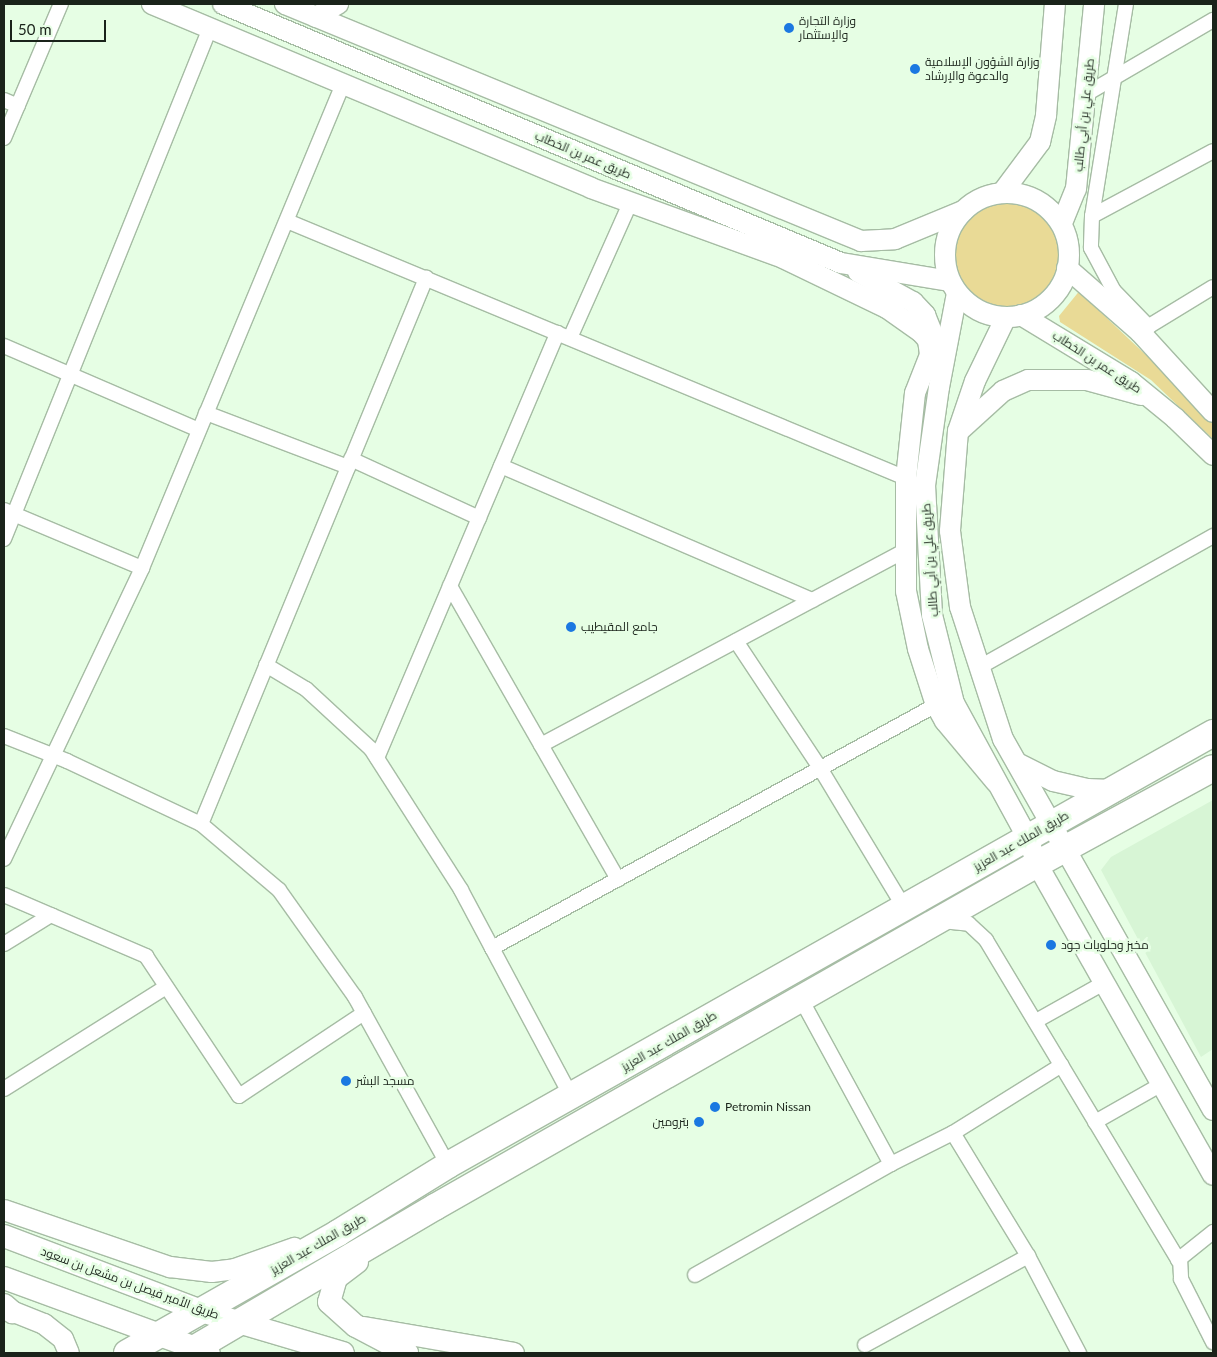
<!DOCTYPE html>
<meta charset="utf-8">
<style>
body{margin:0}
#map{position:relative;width:1217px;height:1357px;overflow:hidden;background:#e6fee4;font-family:Lato,Cairo,sans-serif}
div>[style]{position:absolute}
.built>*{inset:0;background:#d7f5d5}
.green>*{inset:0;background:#e9da96}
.round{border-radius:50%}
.roads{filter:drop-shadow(1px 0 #a6bca4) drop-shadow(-1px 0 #a6bca4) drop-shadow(0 1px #a6bca4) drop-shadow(0 -1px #a6bca4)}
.street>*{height:14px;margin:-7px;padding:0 7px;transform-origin:7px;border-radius:7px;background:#fff}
.secondary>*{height:20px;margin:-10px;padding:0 10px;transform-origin:10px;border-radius:10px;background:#fff}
.secondary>.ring{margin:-10px;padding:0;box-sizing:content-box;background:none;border:20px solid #fff;border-radius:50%}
.primary>*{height:22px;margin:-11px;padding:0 11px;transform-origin:11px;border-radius:11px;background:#fff}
.highway>*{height:26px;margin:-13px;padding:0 13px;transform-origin:13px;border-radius:13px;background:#fff}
.dots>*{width:14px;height:14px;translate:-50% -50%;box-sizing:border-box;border:2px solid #e6fee4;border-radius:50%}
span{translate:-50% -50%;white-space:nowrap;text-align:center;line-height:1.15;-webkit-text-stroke:5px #e6fee4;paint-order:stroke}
.poi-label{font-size:12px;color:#1a231a}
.left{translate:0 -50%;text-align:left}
.right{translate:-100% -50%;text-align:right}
.street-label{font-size:12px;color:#1a231a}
.frame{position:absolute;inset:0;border:5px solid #1a231a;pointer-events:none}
.scale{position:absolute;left:10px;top:20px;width:96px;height:22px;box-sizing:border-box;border:2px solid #1a231a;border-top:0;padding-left:6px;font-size:15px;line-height:18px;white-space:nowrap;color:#1a231a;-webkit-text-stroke:4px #e6fee4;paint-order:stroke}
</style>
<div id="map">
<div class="built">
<i style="clip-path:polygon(1213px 800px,1213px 1049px,1201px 1057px,1101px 870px,1111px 857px)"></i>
</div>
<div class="green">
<i class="round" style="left:954px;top:201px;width:106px;height:106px"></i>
<i style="clip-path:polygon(1081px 289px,1093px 305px,1203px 409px,1213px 425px,1213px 439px,1151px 380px,1060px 322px,1059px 316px)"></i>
</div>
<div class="roads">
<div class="street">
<i style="left:1126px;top:4px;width:215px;rotate:99.1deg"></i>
<i style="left:1092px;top:216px;width:32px;rotate:92deg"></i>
<i style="left:1091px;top:248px;width:49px;rotate:61.9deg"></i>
<i style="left:1114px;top:291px;width:50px;rotate:45.8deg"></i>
<i style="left:1088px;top:93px;width:145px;rotate:-30.3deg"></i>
<i style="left:4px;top:100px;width:15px;rotate:23deg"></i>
<i style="left:4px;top:138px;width:146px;rotate:-67deg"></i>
<i style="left:1092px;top:216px;width:137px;rotate:-28.2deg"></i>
<i style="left:287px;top:221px;width:670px;rotate:22.55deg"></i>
<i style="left:1141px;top:331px;width:84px;rotate:-31.4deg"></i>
<i style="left:570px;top:338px;width:148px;rotate:-66deg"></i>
<i style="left:4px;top:346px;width:212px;rotate:23.3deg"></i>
<i style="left:206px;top:413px;width:152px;rotate:20.8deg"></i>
<i style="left:351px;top:459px;width:141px;rotate:24.7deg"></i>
<i style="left:501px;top:466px;width:339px;rotate:23.3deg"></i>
<i style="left:4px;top:510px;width:150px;rotate:22.8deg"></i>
<i style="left:4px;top:539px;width:551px;rotate:-68.04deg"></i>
<i style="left:450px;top:586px;width:338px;rotate:60.2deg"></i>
<i style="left:736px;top:641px;width:152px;rotate:56.5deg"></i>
<i style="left:820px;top:768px;width:162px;rotate:58.9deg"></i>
<i style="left:266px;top:665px;width:47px;rotate:31deg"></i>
<i style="left:306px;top:689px;width:88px;rotate:42.7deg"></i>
<i style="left:371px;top:749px;width:167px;rotate:57.4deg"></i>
<i style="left:461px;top:890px;width:234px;rotate:61.9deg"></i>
<i style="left:978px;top:668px;width:270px;rotate:-29.3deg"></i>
<i style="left:4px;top:736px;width:68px;rotate:21.6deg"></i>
<i style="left:67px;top:761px;width:148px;rotate:25.2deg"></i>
<i style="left:201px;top:824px;width:102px;rotate:40.2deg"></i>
<i style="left:279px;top:890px;width:131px;rotate:54.6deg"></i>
<i style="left:355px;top:997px;width:192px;rotate:61deg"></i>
<i style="left:541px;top:745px;width:414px;rotate:-28.1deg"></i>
<i style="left:377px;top:758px;width:462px;rotate:-67deg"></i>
<i style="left:201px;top:824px;width:591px;rotate:-67.6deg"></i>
<i style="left:4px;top:859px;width:322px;rotate:-64.6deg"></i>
<i style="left:142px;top:568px;width:524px;rotate:-67.45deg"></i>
<i style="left:4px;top:895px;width:155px;rotate:23.2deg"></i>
<i style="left:146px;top:956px;width:168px;rotate:56.4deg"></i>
<i style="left:239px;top:1096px;width:150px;rotate:-33.6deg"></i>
<i style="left:942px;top:921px;width:27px;rotate:6deg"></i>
<i style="left:969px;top:924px;width:23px;rotate:43deg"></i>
<i style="left:986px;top:940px;width:373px;rotate:59deg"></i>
<i style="left:1178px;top:1260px;width:45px;rotate:-38.7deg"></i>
<i style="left:4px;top:944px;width:55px;rotate:-31.7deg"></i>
<i style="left:492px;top:948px;width:506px;rotate:-28.69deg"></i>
<i style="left:801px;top:999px;width:188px;rotate:61.4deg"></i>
<i style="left:891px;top:1164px;width:69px;rotate:-26.6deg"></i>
<i style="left:953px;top:1133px;width:144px;rotate:58.6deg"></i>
<i style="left:1028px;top:1256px;width:110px;rotate:62.3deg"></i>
<i style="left:1036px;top:1021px;width:78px;rotate:-29.2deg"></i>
<i style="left:4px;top:1089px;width:191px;rotate:-32.2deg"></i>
<i style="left:1095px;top:1122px;width:77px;rotate:-29.6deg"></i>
<i style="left:953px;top:1133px;width:128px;rotate:-32deg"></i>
<i style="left:1180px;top:1258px;width:21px;rotate:87deg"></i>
<i style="left:1181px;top:1279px;width:71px;rotate:63.1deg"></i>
<i style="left:695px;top:1275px;width:225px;rotate:-29.5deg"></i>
<i style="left:865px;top:1345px;width:186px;rotate:-28.6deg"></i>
</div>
<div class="secondary">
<i style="left:152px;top:4px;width:476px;rotate:22.7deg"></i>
<i style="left:591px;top:188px;width:204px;rotate:20deg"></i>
<i style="left:783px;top:258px;width:115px;rotate:25.7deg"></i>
<i style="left:887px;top:308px;width:42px;rotate:35.2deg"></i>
<i style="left:921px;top:332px;width:11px;rotate:49deg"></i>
<i style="left:928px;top:340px;width:15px;rotate:82deg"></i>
<i style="left:930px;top:355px;width:41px;rotate:111.5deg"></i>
<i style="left:915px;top:393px;width:85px;rotate:96deg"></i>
<i style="left:906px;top:478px;width:113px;rotate:90deg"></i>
<i style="left:906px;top:591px;width:59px;rotate:78.3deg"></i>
<i style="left:918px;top:649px;width:59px;rotate:72.2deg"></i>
<i style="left:936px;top:705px;width:18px;rotate:61deg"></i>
<i style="left:945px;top:721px;width:80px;rotate:50.1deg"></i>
<i style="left:223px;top:4px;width:670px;rotate:22.74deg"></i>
<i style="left:841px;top:263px;width:110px;rotate:9.4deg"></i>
<i style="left:285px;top:4px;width:623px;rotate:22.37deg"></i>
<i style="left:861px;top:241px;width:34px;rotate:-3deg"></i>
<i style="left:895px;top:239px;width:74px;rotate:-22.4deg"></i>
<i style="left:316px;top:17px;width:26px;rotate:-31deg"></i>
<i style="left:1002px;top:193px;width:64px;rotate:-53.3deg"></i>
<i style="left:1040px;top:142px;width:28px;rotate:-77deg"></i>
<i style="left:1046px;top:115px;width:111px;rotate:-85.4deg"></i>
<i class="ring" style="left:945px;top:193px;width:104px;height:104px"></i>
<i style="left:1062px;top:223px;width:37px;rotate:-68deg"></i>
<i style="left:1076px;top:189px;width:186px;rotate:-84.4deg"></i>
<i style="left:1067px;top:268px;width:97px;rotate:41.2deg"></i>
<i style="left:1140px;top:332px;width:108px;rotate:47.6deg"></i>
<i style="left:858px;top:272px;width:63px;rotate:28.6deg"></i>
<i style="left:913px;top:302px;width:18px;rotate:47deg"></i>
<i style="left:925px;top:315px;width:31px;rotate:68deg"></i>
<i style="left:957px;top:293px;width:96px;rotate:100.8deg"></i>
<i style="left:939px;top:387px;width:99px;rotate:98.1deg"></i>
<i style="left:925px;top:485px;width:130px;rotate:86.9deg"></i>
<i style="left:932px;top:615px;width:91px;rotate:76deg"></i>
<i style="left:954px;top:703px;width:155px;rotate:61.4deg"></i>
<i style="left:1028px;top:839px;width:27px;rotate:70deg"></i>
<i style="left:1037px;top:864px;width:357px;rotate:60.5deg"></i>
<i style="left:1021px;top:315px;width:129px;rotate:31.3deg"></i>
<i style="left:1131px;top:382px;width:57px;rotate:39.3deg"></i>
<i style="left:1175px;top:418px;width:53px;rotate:44.2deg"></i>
<i style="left:1006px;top:317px;width:71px;rotate:115.8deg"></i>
<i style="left:975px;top:381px;width:53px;rotate:108.8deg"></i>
<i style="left:958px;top:431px;width:100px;rotate:94.6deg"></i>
<i style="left:950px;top:531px;width:77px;rotate:82.5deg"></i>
<i style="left:960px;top:607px;width:139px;rotate:72deg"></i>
<i style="left:1003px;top:739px;width:426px;rotate:60.5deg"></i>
<i style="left:960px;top:430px;width:58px;rotate:-42.2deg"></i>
<i style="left:1003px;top:391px;width:27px;rotate:-24deg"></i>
<i style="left:1028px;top:380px;width:59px"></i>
<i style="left:1087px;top:380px;width:56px;rotate:15.5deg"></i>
<i style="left:1017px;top:763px;width:40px;rotate:26.6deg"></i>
<i style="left:1053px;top:781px;width:35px;rotate:13deg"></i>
<i style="left:1087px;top:789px;width:25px;rotate:2deg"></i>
<i style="left:4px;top:1210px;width:176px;rotate:19deg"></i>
<i style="left:170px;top:1267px;width:42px;rotate:6.8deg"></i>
<i style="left:212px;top:1272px;width:23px;rotate:-7deg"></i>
<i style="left:235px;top:1269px;width:63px;rotate:-19.6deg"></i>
<i style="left:4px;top:1308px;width:43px;rotate:21.8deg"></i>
<i style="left:44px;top:1324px;width:24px;rotate:38deg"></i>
<i style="left:63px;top:1339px;width:15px;rotate:67deg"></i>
<i style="left:364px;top:1327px;width:152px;rotate:9.8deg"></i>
</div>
<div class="primary">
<i style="left:4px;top:1236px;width:211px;rotate:20.8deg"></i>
<i style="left:201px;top:1311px;width:148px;rotate:16.5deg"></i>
<i style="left:357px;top:1262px;width:26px;rotate:143deg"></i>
<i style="left:336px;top:1278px;width:25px;rotate:106deg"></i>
<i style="left:329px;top:1302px;width:36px;rotate:42deg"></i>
<i style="left:356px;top:1326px;width:58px;rotate:27.9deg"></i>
<i style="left:4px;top:1278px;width:218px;rotate:20.1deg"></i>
<i style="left:4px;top:1305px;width:11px;rotate:41deg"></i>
</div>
<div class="highway">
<i style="left:127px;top:1353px;width:243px;rotate:-29.6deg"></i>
<i style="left:338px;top:1233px;width:129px;rotate:-31.7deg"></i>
<i style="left:448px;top:1165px;width:879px;rotate:-29.45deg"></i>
<i style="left:187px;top:1353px;width:288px;rotate:-30.5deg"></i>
<i style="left:435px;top:1207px;width:693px;rotate:-29.67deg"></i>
<i style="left:1037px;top:864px;width:200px;rotate:-28.6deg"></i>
</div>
</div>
<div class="dots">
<i style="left:789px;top:28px;background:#1b78e1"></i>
<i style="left:915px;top:69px;background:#1b78e1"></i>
<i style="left:571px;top:627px;background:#1b78e1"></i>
<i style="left:1051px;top:945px;background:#1b78e1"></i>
<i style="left:346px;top:1081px;background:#1b78e1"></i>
<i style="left:715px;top:1107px;background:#1b78e1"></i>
<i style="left:699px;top:1122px;background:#1b78e1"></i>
</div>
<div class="poi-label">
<span class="left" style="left:799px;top:28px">وزارة التجارة<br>والإستثمار</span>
<span class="left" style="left:925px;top:69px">وزارة الشؤون الإسلامية<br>والدعوة والإرشاد</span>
<span class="left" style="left:581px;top:627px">جامع المقيطيب</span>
<span class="left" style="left:1061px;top:945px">مخبز وحلويات جود</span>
<span class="left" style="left:356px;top:1081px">مسجد البشر</span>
<span class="left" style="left:725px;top:1107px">Petromin Nissan</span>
<span class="right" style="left:689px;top:1122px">بترومين</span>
</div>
<div class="street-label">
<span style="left:1084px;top:115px;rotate:-84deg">طريق علي بن أبي طالب</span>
<span style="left:583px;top:155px;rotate:23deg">طريق عمر بن الخطاب</span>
<span style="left:1097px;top:362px;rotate:33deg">طريق عمر بن الخطاب</span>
<span style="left:930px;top:560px;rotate:-94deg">طريق علي بن أبي طالب</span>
<span style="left:1021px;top:841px;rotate:-30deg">طريق الملك عبد العزيز</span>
<span style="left:669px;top:1041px;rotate:-30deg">طريق الملك عبد العزيز</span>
<span style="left:318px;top:1244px;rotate:-30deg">طريق الملك عبد العزيز</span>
<span style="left:130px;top:1283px;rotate:20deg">طريق الأمير فيصل بن مشعل بن سعود</span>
</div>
<div class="frame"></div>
<div class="scale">50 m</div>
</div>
